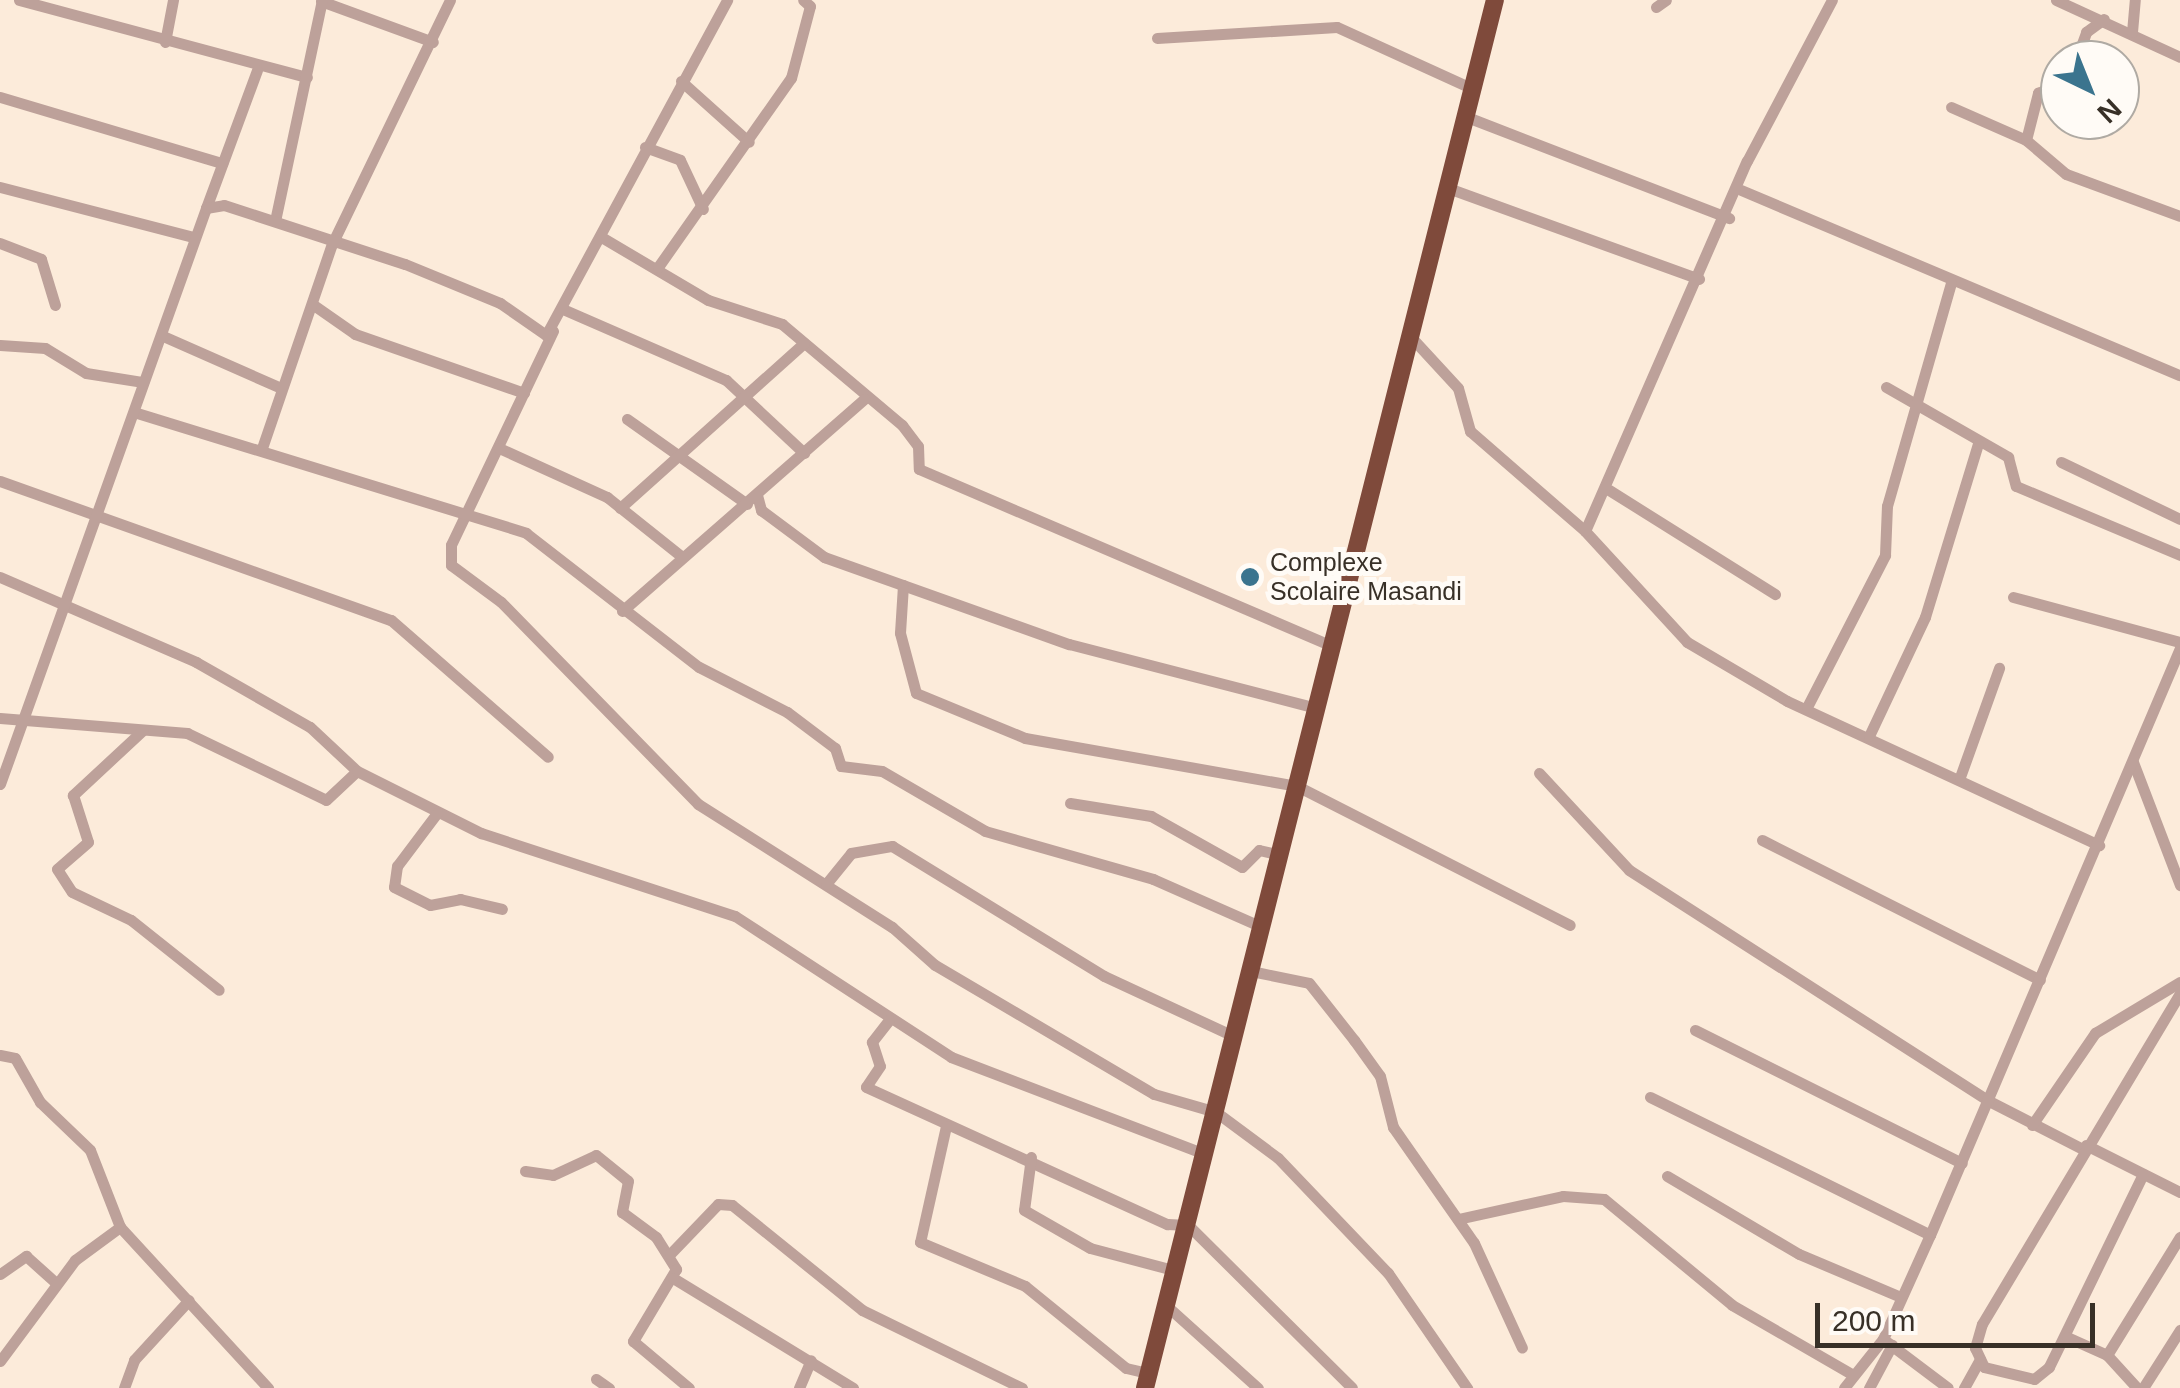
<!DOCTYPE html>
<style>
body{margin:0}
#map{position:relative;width:2180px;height:1388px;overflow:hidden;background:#fcebda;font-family:Helvetica,sans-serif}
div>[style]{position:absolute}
.minor>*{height:11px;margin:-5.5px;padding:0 5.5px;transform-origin:5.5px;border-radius:5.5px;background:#bda19a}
.highway>*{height:18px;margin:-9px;padding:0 9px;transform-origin:9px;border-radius:9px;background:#7f4a3b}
.dots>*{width:28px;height:28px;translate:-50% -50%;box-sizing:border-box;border:5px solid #fffbf6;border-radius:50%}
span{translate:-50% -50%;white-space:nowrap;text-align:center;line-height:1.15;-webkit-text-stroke:10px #fffbf6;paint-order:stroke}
.poi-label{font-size:25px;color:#383027}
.left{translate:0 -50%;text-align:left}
.north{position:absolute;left:2040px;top:40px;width:100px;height:100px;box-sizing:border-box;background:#fffbf6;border:2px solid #afaaa3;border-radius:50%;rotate:137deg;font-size:28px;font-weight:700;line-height:40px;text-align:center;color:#383027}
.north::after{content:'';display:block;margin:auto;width:35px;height:45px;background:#3b748e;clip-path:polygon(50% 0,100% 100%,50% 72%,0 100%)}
.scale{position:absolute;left:1815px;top:1303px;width:280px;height:45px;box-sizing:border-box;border:5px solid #383027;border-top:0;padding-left:12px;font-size:30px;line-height:35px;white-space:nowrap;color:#383027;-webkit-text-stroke:8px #fffbf6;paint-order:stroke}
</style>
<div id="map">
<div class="minor">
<i style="left:19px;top:0;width:298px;rotate:15deg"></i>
<i style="left:2056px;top:0;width:136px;rotate:24.7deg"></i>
<i style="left:321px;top:1px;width:119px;rotate:20.1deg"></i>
<i style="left:1656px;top:7px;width:12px;rotate:-35deg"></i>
<i style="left:2132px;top:32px;width:32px;rotate:-85deg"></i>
<i style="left:1157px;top:38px;width:180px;rotate:-3.5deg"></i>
<i style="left:1337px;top:27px;width:149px;rotate:24.5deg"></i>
<i style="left:165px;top:42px;width:43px;rotate:-79.2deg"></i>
<i style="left:2076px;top:60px;width:30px;rotate:-70deg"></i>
<i style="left:2086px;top:32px;width:22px;rotate:-36deg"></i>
<i style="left:681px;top:81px;width:91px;rotate:41.9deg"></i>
<i style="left:0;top:97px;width:232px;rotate:16.6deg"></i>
<i style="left:1951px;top:107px;width:82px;rotate:23.7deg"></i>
<i style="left:2026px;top:140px;width:52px;rotate:40.4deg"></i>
<i style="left:2066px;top:174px;width:121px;rotate:20.2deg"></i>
<i style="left:1467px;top:117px;width:281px;rotate:21.1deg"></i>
<i style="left:2026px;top:140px;width:49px;rotate:-75.7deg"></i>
<i style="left:2038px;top:93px;width:24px;rotate:-24deg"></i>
<i style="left:645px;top:147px;width:37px;rotate:20deg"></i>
<i style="left:680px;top:160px;width:54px;rotate:64.9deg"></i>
<i style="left:0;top:187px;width:200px;rotate:14.5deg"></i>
<i style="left:1448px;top:188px;width:267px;rotate:19.9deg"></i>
<i style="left:1741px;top:190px;width:476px;rotate:22.9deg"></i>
<i style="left:206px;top:208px;width:147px;rotate:-69.7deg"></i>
<i style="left:275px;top:221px;width:226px;rotate:-78deg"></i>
<i style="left:603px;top:238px;width:122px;rotate:30.6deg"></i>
<i style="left:708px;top:300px;width:78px;rotate:18deg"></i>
<i style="left:782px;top:324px;width:157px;rotate:40.1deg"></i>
<i style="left:902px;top:425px;width:26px;rotate:53deg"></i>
<i style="left:918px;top:446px;width:23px;rotate:88deg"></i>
<i style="left:919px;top:469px;width:448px;rotate:23.2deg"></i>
<i style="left:0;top:243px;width:44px;rotate:21.3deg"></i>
<i style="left:41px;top:259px;width:48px;rotate:73.1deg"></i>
<i style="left:658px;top:267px;width:231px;rotate:-54.9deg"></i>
<i style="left:791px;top:78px;width:74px;rotate:-75.2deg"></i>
<i style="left:810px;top:6px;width:9px;rotate:-139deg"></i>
<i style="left:315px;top:306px;width:49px;rotate:35deg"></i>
<i style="left:355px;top:334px;width:179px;rotate:19.2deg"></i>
<i style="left:565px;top:310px;width:176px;rotate:23.5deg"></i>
<i style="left:726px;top:380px;width:107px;rotate:43.1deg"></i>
<i style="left:553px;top:331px;width:237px;rotate:115.5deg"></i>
<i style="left:451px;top:545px;width:20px;rotate:90deg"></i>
<i style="left:451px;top:565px;width:62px;rotate:36.5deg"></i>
<i style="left:501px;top:602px;width:282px;rotate:45.7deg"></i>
<i style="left:698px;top:804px;width:230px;rotate:32.4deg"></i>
<i style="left:892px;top:927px;width:57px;rotate:41.5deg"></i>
<i style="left:935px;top:965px;width:254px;rotate:30.5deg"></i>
<i style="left:1154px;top:1094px;width:65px;rotate:16.2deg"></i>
<i style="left:1216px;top:1112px;width:77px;rotate:36.6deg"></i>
<i style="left:1278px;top:1158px;width:159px;rotate:46.3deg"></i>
<i style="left:1388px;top:1273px;width:140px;rotate:55.5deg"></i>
<i style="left:163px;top:336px;width:129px;rotate:23.8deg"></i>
<i style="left:1411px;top:337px;width:69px;rotate:47.3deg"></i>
<i style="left:1458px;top:388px;width:45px;rotate:74.4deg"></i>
<i style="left:1470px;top:431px;width:152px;rotate:41deg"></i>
<i style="left:1585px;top:531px;width:151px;rotate:47.4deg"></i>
<i style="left:1687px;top:642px;width:116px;rotate:30.5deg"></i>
<i style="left:1787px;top:701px;width:344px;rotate:24.8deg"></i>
<i style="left:0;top:345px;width:45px;rotate:3.8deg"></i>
<i style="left:45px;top:348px;width:48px;rotate:31.4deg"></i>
<i style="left:86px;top:373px;width:58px;rotate:9deg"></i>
<i style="left:1886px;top:387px;width:141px;rotate:29.8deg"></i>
<i style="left:2008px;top:457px;width:30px;rotate:75deg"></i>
<i style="left:2016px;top:486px;width:178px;rotate:22.8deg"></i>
<i style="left:137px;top:413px;width:407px;rotate:17.1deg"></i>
<i style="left:526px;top:533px;width:219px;rotate:37.8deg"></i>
<i style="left:699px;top:667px;width:99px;rotate:27.1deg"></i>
<i style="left:787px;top:712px;width:60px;rotate:36.9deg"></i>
<i style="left:835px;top:748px;width:19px;rotate:72deg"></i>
<i style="left:841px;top:766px;width:41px;rotate:7deg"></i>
<i style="left:882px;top:771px;width:119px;rotate:30.2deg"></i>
<i style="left:985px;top:831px;width:175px;rotate:15.9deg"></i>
<i style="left:1153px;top:879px;width:119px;rotate:23.8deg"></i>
<i style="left:627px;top:419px;width:147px;rotate:35.3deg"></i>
<i style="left:262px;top:448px;width:216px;rotate:-71.1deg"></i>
<i style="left:332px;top:244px;width:271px;rotate:-64.2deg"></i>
<i style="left:499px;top:448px;width:119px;rotate:24.4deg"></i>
<i style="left:607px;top:497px;width:95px;rotate:38.6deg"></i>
<i style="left:2061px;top:462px;width:132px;rotate:25.6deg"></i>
<i style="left:0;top:481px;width:415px;rotate:19.6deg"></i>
<i style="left:391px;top:620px;width:208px;rotate:41.1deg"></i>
<i style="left:1609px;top:490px;width:196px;rotate:32.1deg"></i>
<i style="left:757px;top:495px;width:16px;rotate:75deg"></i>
<i style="left:761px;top:510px;width:79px;rotate:36.7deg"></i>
<i style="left:824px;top:557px;width:260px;rotate:19.6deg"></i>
<i style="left:1069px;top:644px;width:255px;rotate:14.5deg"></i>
<i style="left:620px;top:508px;width:247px;rotate:-41.9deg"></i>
<i style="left:1585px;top:531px;width:404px;rotate:-66.4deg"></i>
<i style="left:1747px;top:161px;width:182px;rotate:-62.2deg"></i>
<i style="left:0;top:577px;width:214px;rotate:23.4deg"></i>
<i style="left:196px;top:662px;width:131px;rotate:29.7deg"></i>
<i style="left:310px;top:727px;width:64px;rotate:43.1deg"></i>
<i style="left:903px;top:585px;width:48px;rotate:93.6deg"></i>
<i style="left:900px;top:633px;width:62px;rotate:75.1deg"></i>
<i style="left:916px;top:693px;width:118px;rotate:22.4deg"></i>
<i style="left:1025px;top:738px;width:277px;rotate:10deg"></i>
<i style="left:2013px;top:597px;width:173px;rotate:15.1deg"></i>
<i style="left:622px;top:611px;width:322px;rotate:-41.2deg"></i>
<i style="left:1807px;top:707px;width:171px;rotate:-62.8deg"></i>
<i style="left:1885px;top:555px;width:49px;rotate:-87.7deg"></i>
<i style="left:1887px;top:506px;width:232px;rotate:-74deg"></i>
<i style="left:0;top:718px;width:188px;rotate:4.6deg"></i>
<i style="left:187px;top:733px;width:154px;rotate:25.7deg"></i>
<i style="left:326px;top:800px;width:42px;rotate:-43.1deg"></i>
<i style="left:357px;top:771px;width:139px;rotate:26.6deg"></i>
<i style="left:481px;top:833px;width:267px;rotate:18.1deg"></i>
<i style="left:735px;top:916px;width:258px;rotate:33.1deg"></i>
<i style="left:951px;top:1057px;width:272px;rotate:20.9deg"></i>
<i style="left:143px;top:730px;width:96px;rotate:137.1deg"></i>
<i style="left:73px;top:795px;width:49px;rotate:72.3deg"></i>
<i style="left:88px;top:842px;width:41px;rotate:138.9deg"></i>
<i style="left:57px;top:869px;width:27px;rotate:57deg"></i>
<i style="left:72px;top:892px;width:65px;rotate:25.4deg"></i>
<i style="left:131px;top:920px;width:112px;rotate:38.5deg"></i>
<i style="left:1869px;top:736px;width:132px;rotate:-64.8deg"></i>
<i style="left:1925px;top:617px;width:181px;rotate:-73deg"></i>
<i style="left:2133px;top:762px;width:132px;rotate:69.1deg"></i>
<i style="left:1539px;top:773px;width:132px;rotate:47.1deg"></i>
<i style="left:1629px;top:870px;width:428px;rotate:32.7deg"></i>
<i style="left:1989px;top:1101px;width:106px;rotate:27.1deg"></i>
<i style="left:1960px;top:777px;width:116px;rotate:-70.3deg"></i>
<i style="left:0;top:784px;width:612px;rotate:-70.32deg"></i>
<i style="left:206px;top:208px;width:18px;rotate:-9deg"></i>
<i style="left:224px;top:205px;width:190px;rotate:18.1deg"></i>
<i style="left:405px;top:264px;width:103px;rotate:22.3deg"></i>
<i style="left:500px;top:303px;width:56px;rotate:34.8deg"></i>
<i style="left:546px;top:335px;width:381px;rotate:-61.6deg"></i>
<i style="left:1297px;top:786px;width:306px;rotate:27deg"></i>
<i style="left:1070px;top:803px;width:82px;rotate:9.1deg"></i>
<i style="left:1151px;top:816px;width:104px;rotate:29.3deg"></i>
<i style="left:1242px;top:867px;width:24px;rotate:-45deg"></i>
<i style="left:1259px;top:850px;width:22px;rotate:13deg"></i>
<i style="left:437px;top:813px;width:66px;rotate:127deg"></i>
<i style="left:397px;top:866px;width:21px;rotate:98deg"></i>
<i style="left:394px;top:887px;width:40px;rotate:26.6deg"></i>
<i style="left:430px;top:905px;width:31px;rotate:-11deg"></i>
<i style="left:460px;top:899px;width:43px;rotate:13.4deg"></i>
<i style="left:1762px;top:840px;width:311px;rotate:26.7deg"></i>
<i style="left:826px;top:884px;width:40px;rotate:-51deg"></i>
<i style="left:851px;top:853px;width:42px;rotate:-9.7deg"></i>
<i style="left:892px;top:846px;width:249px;rotate:31.5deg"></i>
<i style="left:1104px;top:976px;width:142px;rotate:24.9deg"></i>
<i style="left:1251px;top:971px;width:59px;rotate:11.7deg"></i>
<i style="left:1309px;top:983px;width:73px;rotate:51.7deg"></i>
<i style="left:1354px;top:1040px;width:44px;rotate:54.2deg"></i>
<i style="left:1380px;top:1076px;width:53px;rotate:75.7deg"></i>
<i style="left:1393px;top:1127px;width:141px;rotate:55.1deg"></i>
<i style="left:1474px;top:1243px;width:115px;rotate:65.4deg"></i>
<i style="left:889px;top:1020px;width:28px;rotate:128deg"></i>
<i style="left:872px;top:1042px;width:25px;rotate:72deg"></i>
<i style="left:880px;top:1066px;width:25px;rotate:124deg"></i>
<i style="left:866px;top:1087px;width:331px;rotate:24.5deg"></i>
<i style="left:1167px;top:1224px;width:21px;rotate:3deg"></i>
<i style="left:1188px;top:1225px;width:231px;rotate:44.8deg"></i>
<i style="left:1695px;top:1030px;width:298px;rotate:26.5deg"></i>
<i style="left:0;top:1055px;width:15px;rotate:11deg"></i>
<i style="left:15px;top:1058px;width:51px;rotate:60.4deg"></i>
<i style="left:40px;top:1102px;width:69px;rotate:43.8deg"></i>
<i style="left:90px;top:1150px;width:83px;rotate:68.7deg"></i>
<i style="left:120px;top:1227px;width:219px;rotate:47.4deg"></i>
<i style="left:1650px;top:1097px;width:312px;rotate:26.2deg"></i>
<i style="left:2032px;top:1125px;width:112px;rotate:-55.6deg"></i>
<i style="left:2095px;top:1033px;width:99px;rotate:-31deg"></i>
<i style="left:946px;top:1126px;width:119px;rotate:102.6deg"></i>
<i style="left:920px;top:1242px;width:114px;rotate:22.7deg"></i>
<i style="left:1025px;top:1286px;width:130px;rotate:39.1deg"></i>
<i style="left:1126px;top:1368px;width:26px;rotate:13deg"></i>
<i style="left:2086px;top:1145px;width:105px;rotate:26.6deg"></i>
<i style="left:1031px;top:1157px;width:53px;rotate:97.5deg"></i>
<i style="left:1024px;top:1210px;width:76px;rotate:29.9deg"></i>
<i style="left:1090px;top:1248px;width:90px;rotate:14.8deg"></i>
<i style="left:525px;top:1171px;width:28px;rotate:8deg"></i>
<i style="left:553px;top:1175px;width:47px;rotate:-24.9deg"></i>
<i style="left:596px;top:1155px;width:41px;rotate:39.1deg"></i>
<i style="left:628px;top:1181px;width:32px;rotate:101deg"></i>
<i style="left:622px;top:1212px;width:42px;rotate:36.3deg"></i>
<i style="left:656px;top:1237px;width:38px;rotate:58deg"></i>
<i style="left:676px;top:1269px;width:84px;rotate:120.8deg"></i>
<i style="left:633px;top:1341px;width:73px;rotate:40deg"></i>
<i style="left:2143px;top:1174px;width:215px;rotate:116deg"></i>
<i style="left:2049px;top:1367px;width:19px;rotate:141deg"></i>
<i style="left:2034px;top:1379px;width:51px;rotate:-166.5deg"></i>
<i style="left:1984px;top:1367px;width:21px;rotate:-115deg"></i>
<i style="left:1975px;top:1348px;width:25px;rotate:-74deg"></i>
<i style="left:1982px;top:1324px;width:386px;rotate:-59.1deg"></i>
<i style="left:1667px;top:1176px;width:153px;rotate:30.6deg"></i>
<i style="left:1799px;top:1254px;width:111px;rotate:22.9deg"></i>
<i style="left:1458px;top:1219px;width:107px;rotate:-12.4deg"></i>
<i style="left:1563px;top:1196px;width:41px;rotate:4.2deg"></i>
<i style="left:1604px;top:1199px;width:166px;rotate:39.6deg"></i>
<i style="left:1732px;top:1305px;width:140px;rotate:30deg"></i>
<i style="left:670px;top:1254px;width:69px;rotate:-46.2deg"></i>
<i style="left:718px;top:1204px;width:14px;rotate:4deg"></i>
<i style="left:732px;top:1205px;width:167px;rotate:38.9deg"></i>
<i style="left:862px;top:1310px;width:178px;rotate:26deg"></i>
<i style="left:0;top:1274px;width:32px;rotate:-35deg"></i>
<i style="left:26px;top:1256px;width:40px;rotate:42deg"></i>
<i style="left:673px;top:1278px;width:211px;rotate:31.4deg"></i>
<i style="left:1168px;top:1307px;width:121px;rotate:42deg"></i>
<i style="left:2067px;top:1337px;width:44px;rotate:24.2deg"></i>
<i style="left:2107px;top:1355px;width:45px;rotate:47.7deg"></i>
<i style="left:1883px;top:1339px;width:81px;rotate:37deg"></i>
<i style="left:2107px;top:1355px;width:139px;rotate:-58.3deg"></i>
<i style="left:0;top:1361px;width:126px;rotate:-53.4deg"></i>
<i style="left:75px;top:1260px;width:56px;rotate:-36.3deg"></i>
<i style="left:596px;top:1379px;width:16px;rotate:35deg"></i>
<i style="left:124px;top:1388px;width:30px;rotate:-70deg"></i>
<i style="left:134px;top:1360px;width:81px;rotate:-47.5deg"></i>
<i style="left:799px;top:1388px;width:30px;rotate:-67deg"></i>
<i style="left:1844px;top:1388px;width:63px;rotate:-51.5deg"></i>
<i style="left:1883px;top:1339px;width:114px;rotate:-65.7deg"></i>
<i style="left:1930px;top:1235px;width:638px;rotate:-66.93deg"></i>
<i style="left:1869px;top:1388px;width:49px;rotate:-61.9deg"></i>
<i style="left:1964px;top:1388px;width:33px;rotate:-61deg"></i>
<i style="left:2143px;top:1388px;width:69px;rotate:-57.5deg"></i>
</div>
<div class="highway">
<i style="left:1145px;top:1388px;width:1431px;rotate:-75.85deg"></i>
</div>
<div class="dots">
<i style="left:1250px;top:577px;background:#3b748e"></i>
</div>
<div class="poi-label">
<span class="left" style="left:1270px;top:577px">Complexe<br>Scolaire Masandi</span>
</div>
<div class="north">N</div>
<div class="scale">200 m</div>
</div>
